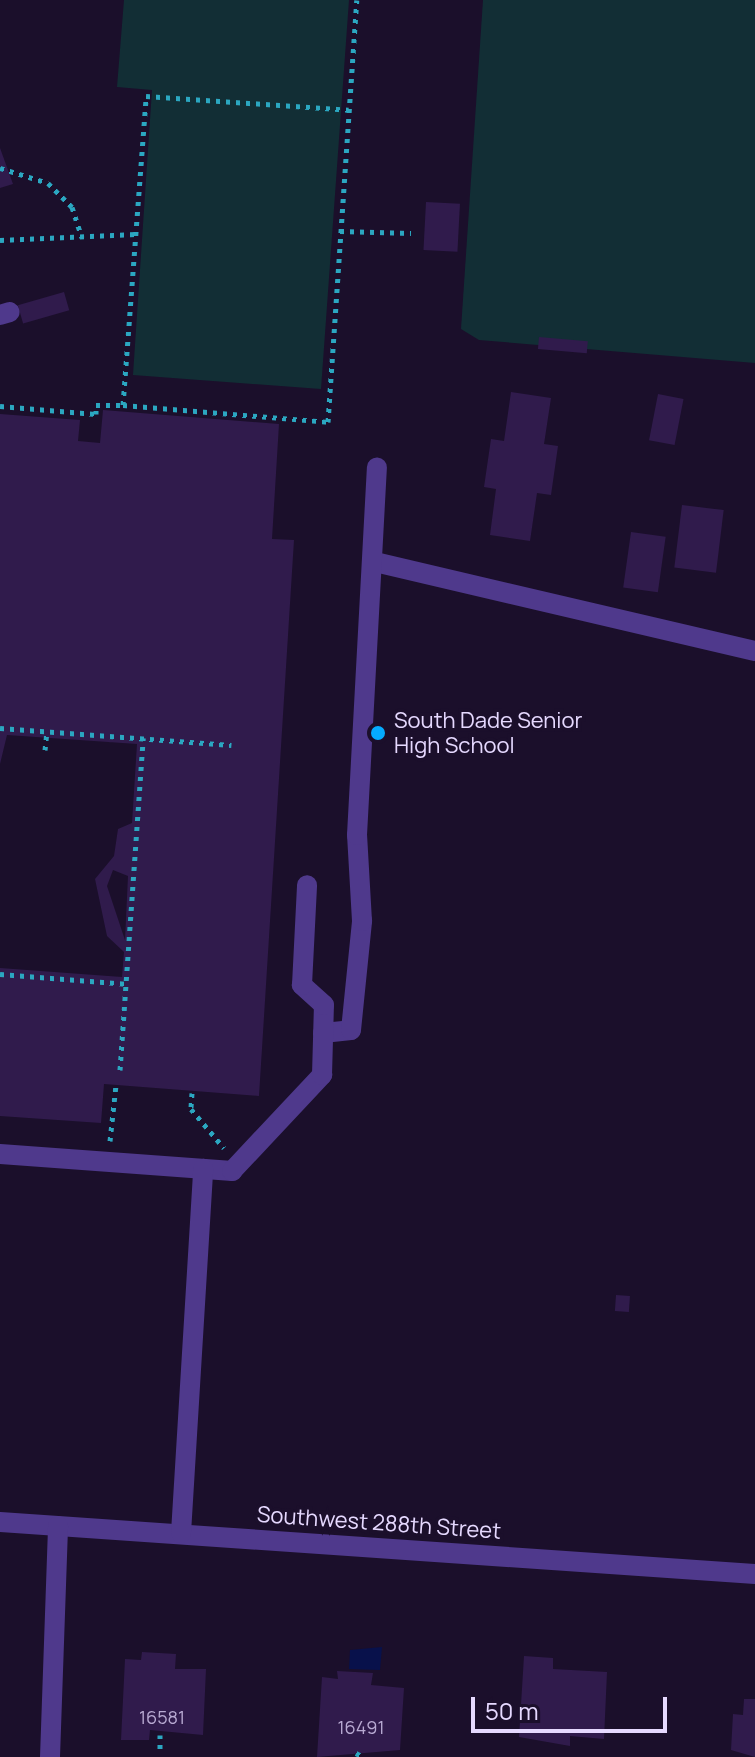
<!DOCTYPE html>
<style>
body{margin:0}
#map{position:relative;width:755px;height:1757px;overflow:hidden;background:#1b0f2b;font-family:Manrope,sans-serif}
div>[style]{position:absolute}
.green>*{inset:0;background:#122e35}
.water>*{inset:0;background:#08114b}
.building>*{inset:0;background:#301b4c;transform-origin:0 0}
.path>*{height:5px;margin-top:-2.5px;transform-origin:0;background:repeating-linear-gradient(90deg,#2ba7c1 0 4px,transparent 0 10px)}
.minor>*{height:20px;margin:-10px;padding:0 10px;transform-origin:10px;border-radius:10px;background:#4f398c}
.dots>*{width:22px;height:22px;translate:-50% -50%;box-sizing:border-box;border:4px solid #1b0f2b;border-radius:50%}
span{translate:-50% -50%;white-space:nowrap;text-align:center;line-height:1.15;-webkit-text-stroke:7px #1b0f2b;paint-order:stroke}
.number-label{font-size:18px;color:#b8aad2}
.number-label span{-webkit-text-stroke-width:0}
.poi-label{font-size:22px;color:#e6d9ff}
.left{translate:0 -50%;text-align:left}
.street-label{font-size:22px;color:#e6d9ff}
.scale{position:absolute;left:471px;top:1697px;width:196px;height:36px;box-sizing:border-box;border:4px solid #e6d9ff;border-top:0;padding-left:10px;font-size:24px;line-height:28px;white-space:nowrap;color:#e6d9ff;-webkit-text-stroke:6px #1b0f2b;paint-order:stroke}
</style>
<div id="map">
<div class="green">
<i style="clip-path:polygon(124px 0,349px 0,321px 389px,133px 375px,152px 90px,117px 87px)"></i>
<i style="clip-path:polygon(483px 0,755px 0,755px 363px,479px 340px,461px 329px)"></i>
</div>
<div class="water">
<i style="clip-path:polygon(382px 1647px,380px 1670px,349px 1669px,350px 1650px)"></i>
</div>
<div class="building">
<i style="clip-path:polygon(0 148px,13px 184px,0 188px)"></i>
<i style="left:426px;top:202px;width:34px;height:48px;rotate:3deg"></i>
<i style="left:64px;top:292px;width:19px;height:48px;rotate:74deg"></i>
<i style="left:539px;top:337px;width:49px;height:12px;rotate:5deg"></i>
<i style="clip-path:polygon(511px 392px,551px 398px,544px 444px,558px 446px,551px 495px,537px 493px,530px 541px,490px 535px,496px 489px,484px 487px,491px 439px,504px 441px)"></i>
<i style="left:658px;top:394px;width:26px;height:47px;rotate:11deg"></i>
<i style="clip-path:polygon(evenodd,103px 410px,279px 424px,272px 539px,294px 540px,259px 1096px,104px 1084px,101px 1123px,0 1116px,0 968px,122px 977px,124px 952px,107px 936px,95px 879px,114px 856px,118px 829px,132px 823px,137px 744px,7px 735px,0 764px,0 414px,80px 420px,78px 441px,100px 443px,103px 410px,113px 870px,128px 876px,125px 940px,107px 886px,113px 870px)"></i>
<i style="left:682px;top:505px;width:42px;height:63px;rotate:7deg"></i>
<i style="left:631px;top:532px;width:35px;height:56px;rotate:8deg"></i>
<i style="left:616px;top:1295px;width:14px;height:16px;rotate:4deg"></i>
<i style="clip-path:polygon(142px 1652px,176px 1654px,175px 1669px,206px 1669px,203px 1735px,150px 1730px,149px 1740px,121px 1740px,125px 1659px,141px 1660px)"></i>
<i style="clip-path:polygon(524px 1656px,553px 1658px,553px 1669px,607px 1672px,604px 1739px,570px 1736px,570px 1746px,519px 1737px)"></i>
<i style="clip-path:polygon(337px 1671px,373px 1673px,371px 1685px,404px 1688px,400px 1750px,317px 1757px,322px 1677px,338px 1679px)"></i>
<i style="clip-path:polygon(744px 1699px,755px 1699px,755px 1757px,731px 1750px,733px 1714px,743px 1715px)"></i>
</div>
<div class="path">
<i style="left:0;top:168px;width:50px;rotate:17.4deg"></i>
<i style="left:48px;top:183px;width:34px;rotate:45deg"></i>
<i style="left:72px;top:207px;width:32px;rotate:72deg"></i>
<i style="left:340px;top:231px;width:71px;rotate:1.6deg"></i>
<i style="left:0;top:240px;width:136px;rotate:-2.5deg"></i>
<i style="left:123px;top:405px;width:310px;rotate:-85.7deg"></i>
<i style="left:146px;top:96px;width:203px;rotate:3.9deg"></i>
<i style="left:0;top:406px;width:96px;rotate:4.8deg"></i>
<i style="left:96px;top:414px;width:9px;rotate:-90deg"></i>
<i style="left:96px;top:405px;width:27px"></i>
<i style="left:123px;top:405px;width:206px;rotate:4.7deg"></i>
<i style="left:328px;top:422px;width:423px;rotate:-86.1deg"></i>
<i style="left:0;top:728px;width:232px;rotate:4.2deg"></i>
<i style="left:45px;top:750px;width:19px;rotate:-84deg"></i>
<i style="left:0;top:974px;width:129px;rotate:4.4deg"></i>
<i style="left:120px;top:1070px;width:333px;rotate:-86deg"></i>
<i style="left:192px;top:1093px;width:16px;rotate:94deg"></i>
<i style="left:191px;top:1109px;width:51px;rotate:49.8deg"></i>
<i style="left:110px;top:1141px;width:56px;rotate:-83.9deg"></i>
<i style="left:160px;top:1735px;width:18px;rotate:90deg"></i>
<i style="left:356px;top:1753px;width:8px;rotate:30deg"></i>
</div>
<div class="minor">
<i style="left:0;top:315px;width:10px;rotate:-17deg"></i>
<i style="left:375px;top:562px;width:390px;rotate:13.2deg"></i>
<i style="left:323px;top:1033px;width:28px;rotate:-6deg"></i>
<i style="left:351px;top:1030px;width:110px;rotate:-84.2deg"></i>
<i style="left:362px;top:921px;width:86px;rotate:-93.3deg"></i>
<i style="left:357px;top:835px;width:368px;rotate:-86.9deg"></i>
<i style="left:0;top:1154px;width:233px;rotate:4.2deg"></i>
<i style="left:232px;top:1171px;width:132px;rotate:-46.8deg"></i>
<i style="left:322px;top:1075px;width:70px;rotate:-88.4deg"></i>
<i style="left:324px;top:1005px;width:30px;rotate:-138deg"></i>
<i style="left:302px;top:985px;width:100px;rotate:-87.1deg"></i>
<i style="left:0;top:1522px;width:757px;rotate:3.94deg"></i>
<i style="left:181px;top:1533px;width:365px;rotate:-86.5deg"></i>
<i style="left:50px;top:1757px;width:231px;rotate:-88deg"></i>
</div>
<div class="dots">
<i style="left:378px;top:733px;background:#05abff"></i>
</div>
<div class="number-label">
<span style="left:162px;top:1717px">16581</span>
<span style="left:361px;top:1727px">16491</span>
</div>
<div class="poi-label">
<span class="left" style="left:394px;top:733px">South Dade Senior<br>High School</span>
</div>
<div class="street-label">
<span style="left:379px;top:1523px;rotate:4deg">Southwest 288th Street</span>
</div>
<div class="scale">50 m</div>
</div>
